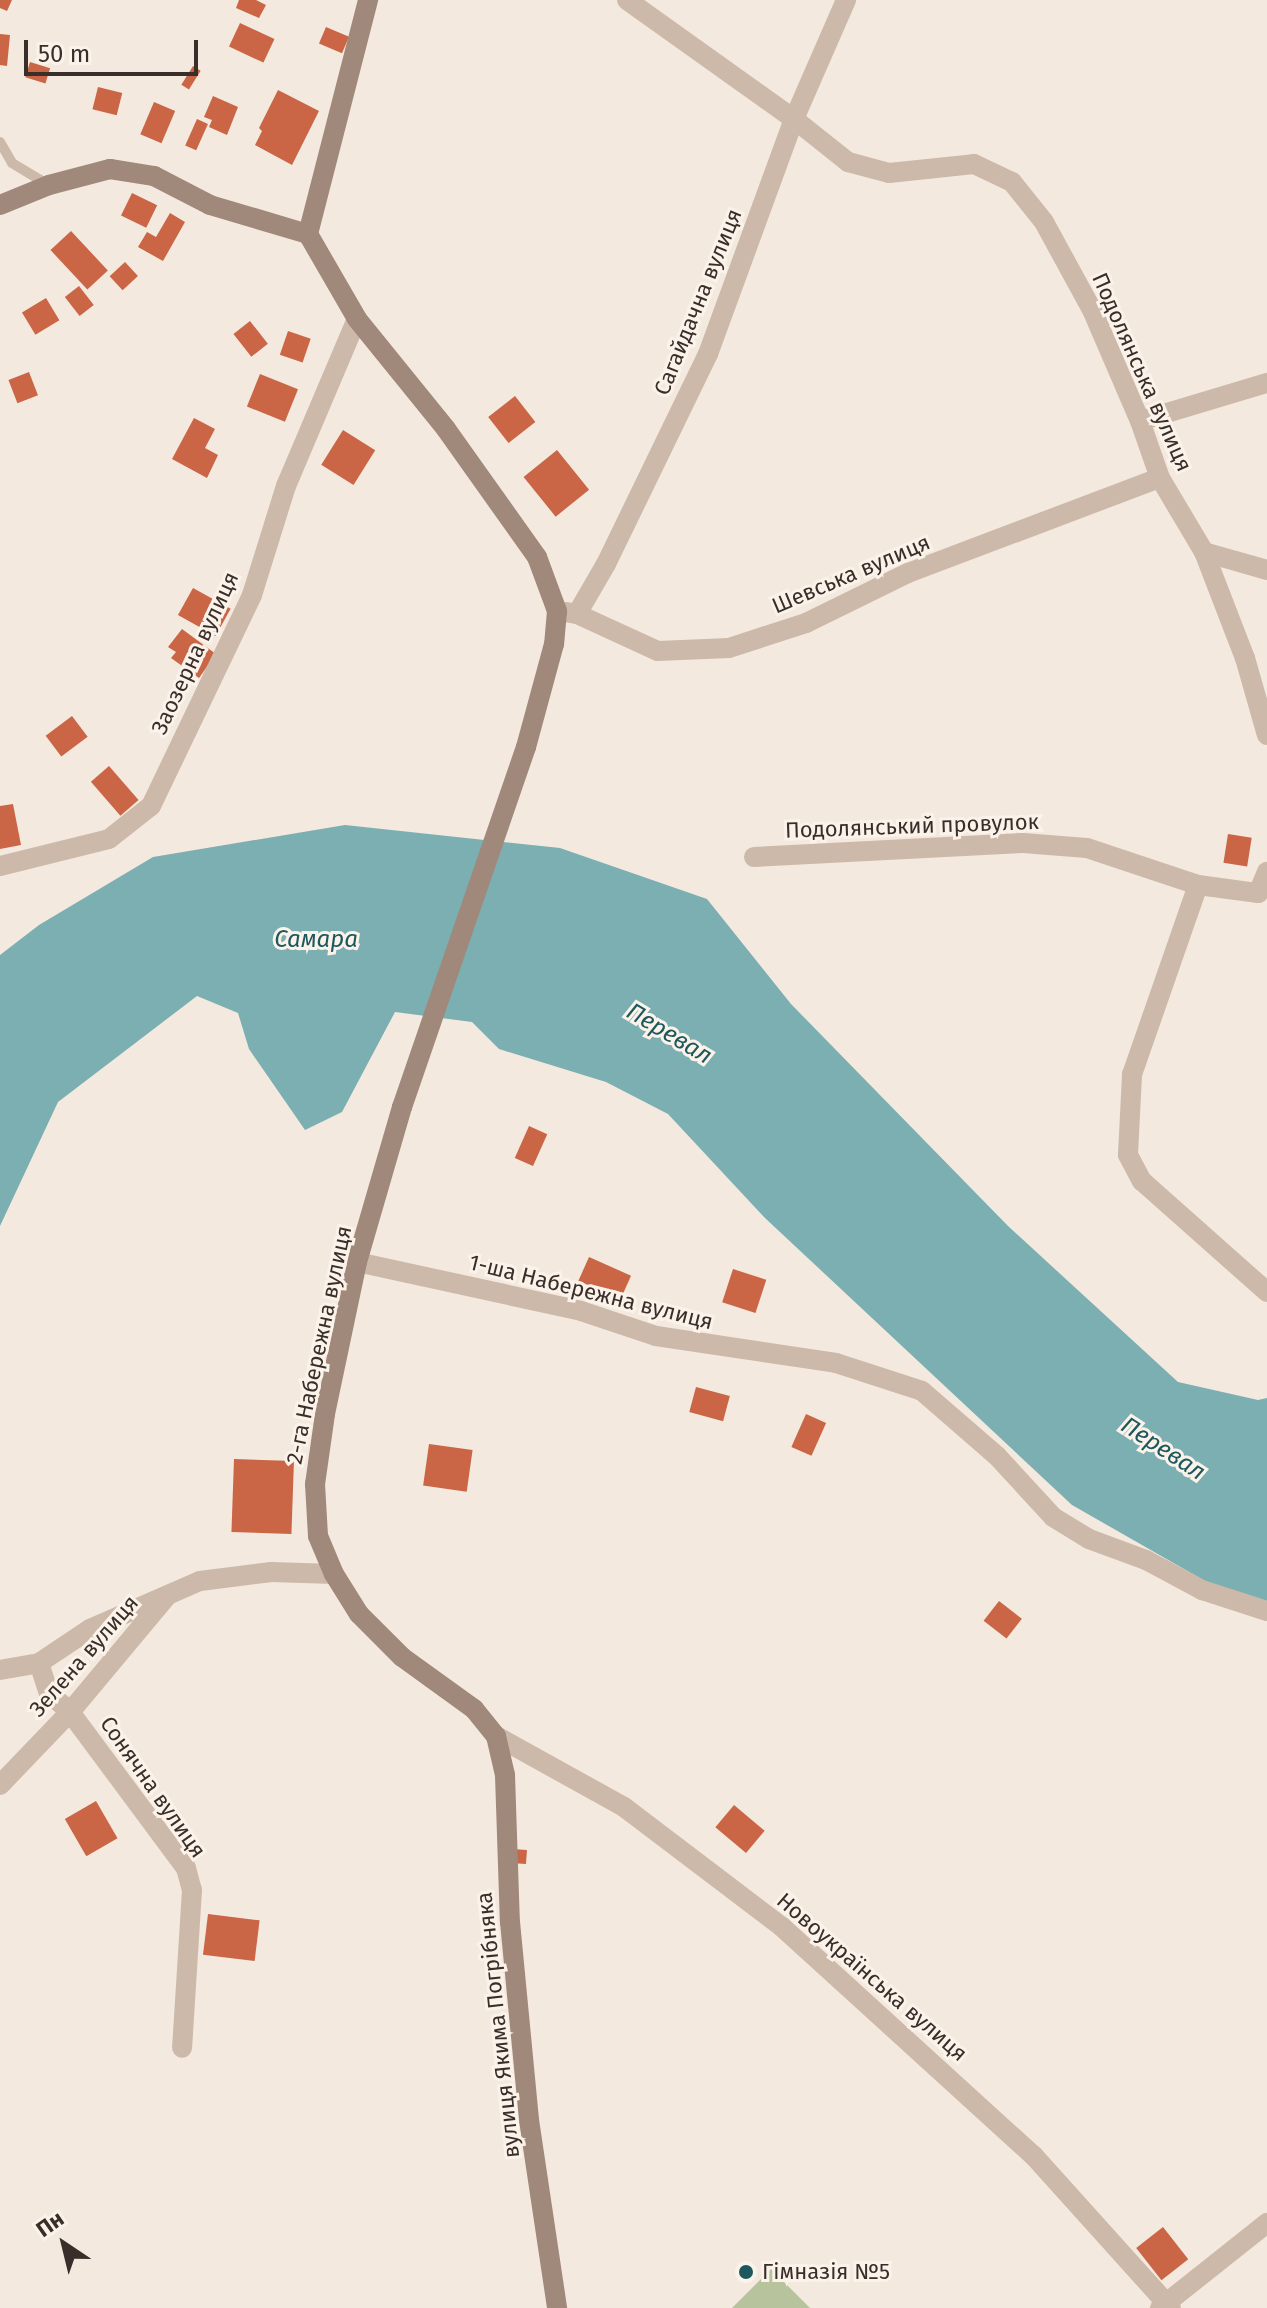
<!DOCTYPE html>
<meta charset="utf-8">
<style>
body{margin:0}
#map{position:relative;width:1267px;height:2308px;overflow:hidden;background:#f3e9de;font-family:"Fira Sans",sans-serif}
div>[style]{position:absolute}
.green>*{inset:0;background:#b6c39d}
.water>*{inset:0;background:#7bafb2}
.building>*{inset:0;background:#ca6545;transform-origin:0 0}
.lane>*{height:10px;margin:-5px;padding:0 5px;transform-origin:5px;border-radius:5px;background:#ccb9a9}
.street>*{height:20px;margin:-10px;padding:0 10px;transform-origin:10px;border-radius:10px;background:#ccb9a9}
.secondary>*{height:20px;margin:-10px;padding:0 10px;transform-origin:10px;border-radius:10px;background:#a0887a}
.dots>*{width:22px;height:22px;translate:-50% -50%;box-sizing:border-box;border:4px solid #fbf3ea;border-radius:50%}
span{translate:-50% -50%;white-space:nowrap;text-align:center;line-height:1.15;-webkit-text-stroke:6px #fbf3ea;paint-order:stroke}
.street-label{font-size:22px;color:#392e29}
.poi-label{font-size:22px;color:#392e29}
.left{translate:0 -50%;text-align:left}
.water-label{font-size:24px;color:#1c585d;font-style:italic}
.north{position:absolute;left:24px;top:2204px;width:80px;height:80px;-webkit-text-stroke:6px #fbf3ea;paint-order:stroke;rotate:325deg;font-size:22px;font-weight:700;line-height:32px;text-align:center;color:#392e29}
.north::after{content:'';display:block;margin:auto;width:28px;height:36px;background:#392e29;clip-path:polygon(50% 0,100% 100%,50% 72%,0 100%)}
.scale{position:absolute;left:24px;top:40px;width:174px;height:36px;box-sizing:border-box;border:4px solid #392e29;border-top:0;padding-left:10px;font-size:24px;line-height:28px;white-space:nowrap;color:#392e29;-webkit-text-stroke:6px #fbf3ea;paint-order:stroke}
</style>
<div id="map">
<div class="green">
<i style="clip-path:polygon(771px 2269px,810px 2308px,732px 2308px)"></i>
</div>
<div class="water">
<i style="clip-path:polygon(345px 825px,560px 848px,707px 899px,791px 1004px,1008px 1226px,1178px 1382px,1258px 1400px,1267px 1398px,1267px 1601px,1226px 1593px,1072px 1505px,765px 1218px,668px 1114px,606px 1082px,499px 1049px,472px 1022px,395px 1012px,342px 1112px,305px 1130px,249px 1049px,238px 1013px,197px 996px,58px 1102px,0 1226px,0 955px,39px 925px,153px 857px)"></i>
</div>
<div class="building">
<i style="clip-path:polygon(0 0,12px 0,7px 11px,0 8px)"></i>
<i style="clip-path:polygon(239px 0,256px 0,266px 5px,259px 18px,236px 8px)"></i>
<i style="left:240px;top:23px;width:38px;height:26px;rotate:25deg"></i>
<i style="left:326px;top:27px;width:25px;height:18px;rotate:23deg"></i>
<i style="clip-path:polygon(0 34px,10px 35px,7px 66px,0 65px)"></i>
<i style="left:30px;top:62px;width:21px;height:16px;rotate:17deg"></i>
<i style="left:193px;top:66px;width:9px;height:22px;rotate:32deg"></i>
<i style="left:98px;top:87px;width:25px;height:23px;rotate:14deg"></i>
<i style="clip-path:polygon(278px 90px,319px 111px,292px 165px,255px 145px,262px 131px,259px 128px)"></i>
<i style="clip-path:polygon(213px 96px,238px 107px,227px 135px,209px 127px,212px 120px,204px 117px)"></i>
<i style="left:154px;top:102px;width:23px;height:35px;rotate:23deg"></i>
<i style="left:197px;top:119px;width:12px;height:29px;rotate:24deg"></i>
<i style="left:132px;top:193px;width:28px;height:25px;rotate:26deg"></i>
<i style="clip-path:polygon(170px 213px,185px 222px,163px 261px,138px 247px,147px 232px,156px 237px)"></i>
<i style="left:71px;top:231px;width:54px;height:28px;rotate:47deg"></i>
<i style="left:125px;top:262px;width:19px;height:21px;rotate:47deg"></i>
<i style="left:79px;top:286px;width:24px;height:18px;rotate:52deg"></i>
<i style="left:46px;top:298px;width:26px;height:28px;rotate:59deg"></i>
<i style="left:250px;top:321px;width:29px;height:21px;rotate:52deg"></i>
<i style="left:288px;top:331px;width:24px;height:25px;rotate:19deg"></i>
<i style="left:29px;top:372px;width:25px;height:22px;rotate:69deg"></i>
<i style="left:260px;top:374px;width:41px;height:35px;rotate:22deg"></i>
<i style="left:515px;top:396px;width:33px;height:34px;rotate:52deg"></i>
<i style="clip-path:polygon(194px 418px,215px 429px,205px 448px,218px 455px,207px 478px,172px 459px)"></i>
<i style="left:343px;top:430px;width:38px;height:41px;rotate:32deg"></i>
<i style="left:557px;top:450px;width:51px;height:43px;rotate:51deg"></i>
<i style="left:193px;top:588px;width:43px;height:31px;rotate:29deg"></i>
<i style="clip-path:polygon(182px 629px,216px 654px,199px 678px,171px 658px,176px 652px,168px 647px)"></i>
<i style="left:72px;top:716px;width:26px;height:33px;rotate:53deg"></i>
<i style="left:109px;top:766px;width:45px;height:24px;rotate:49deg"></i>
<i style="clip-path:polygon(13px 804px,21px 845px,0 849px,0 806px)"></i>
<i style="left:1228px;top:834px;width:24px;height:29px;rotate:9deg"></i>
<i style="left:529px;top:1126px;width:20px;height:35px;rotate:24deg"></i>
<i style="left:589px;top:1257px;width:46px;height:26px;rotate:24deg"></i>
<i style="left:733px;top:1269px;width:35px;height:35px;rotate:18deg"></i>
<i style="left:696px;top:1387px;width:35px;height:26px;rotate:15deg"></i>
<i style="left:806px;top:1414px;width:22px;height:36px;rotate:24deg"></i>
<i style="left:429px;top:1444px;width:44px;height:42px;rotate:8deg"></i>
<i style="left:234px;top:1459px;width:60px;height:73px;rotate:2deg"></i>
<i style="left:999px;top:1601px;width:29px;height:25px;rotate:38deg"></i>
<i style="left:96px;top:1801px;width:43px;height:36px;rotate:60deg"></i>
<i style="left:734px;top:1805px;width:40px;height:29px;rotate:40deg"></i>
<i style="left:512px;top:1849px;width:15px;height:14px;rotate:4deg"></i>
<i style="left:208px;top:1914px;width:52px;height:41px;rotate:7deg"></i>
<i style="left:1163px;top:2227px;width:41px;height:34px;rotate:52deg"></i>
</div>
<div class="lane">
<i style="left:0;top:142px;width:24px;rotate:60deg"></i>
<i style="left:12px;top:163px;width:41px;rotate:31deg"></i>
</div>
<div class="street">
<i style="left:627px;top:0;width:205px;rotate:35.5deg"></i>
<i style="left:794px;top:119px;width:69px;rotate:38.5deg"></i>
<i style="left:848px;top:162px;width:42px;rotate:15deg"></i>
<i style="left:889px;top:173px;width:85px;rotate:-6deg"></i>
<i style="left:974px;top:164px;width:42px;rotate:25.3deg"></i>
<i style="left:1012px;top:182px;width:51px;rotate:51.3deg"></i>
<i style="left:1044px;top:222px;width:102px;rotate:61.4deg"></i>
<i style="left:1093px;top:312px;width:119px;rotate:66.7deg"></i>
<i style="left:1140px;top:421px;width:60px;rotate:70.7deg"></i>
<i style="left:1160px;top:478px;width:86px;rotate:59.3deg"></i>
<i style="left:1204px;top:552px;width:114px;rotate:68.9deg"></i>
<i style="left:1245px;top:658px;width:80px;rotate:74.1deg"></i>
<i style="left:1140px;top:421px;width:133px;rotate:-16.7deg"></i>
<i style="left:1204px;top:552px;width:66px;rotate:15.9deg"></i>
<i style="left:565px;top:612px;width:12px;rotate:9deg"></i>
<i style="left:577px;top:614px;width:89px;rotate:24.6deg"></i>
<i style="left:658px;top:651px;width:71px;rotate:-2.4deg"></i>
<i style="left:729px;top:648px;width:81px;rotate:-18deg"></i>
<i style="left:806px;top:623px;width:114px;rotate:-26.1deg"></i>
<i style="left:908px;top:573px;width:269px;rotate:-20.7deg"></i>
<i style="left:577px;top:614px;width:58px;rotate:-59.9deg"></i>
<i style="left:606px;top:564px;width:233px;rotate:-64.1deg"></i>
<i style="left:708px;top:354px;width:250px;rotate:-69.9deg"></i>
<i style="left:794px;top:119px;width:130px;rotate:-66.4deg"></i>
<i style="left:754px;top:857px;width:269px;rotate:-3deg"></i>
<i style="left:1023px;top:843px;width:64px;rotate:4.5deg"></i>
<i style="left:1087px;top:848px;width:117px;rotate:18.4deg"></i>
<i style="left:1198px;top:885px;width:61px;rotate:7.6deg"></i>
<i style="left:0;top:866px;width:112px;rotate:-13.9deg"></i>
<i style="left:109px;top:839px;width:53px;rotate:-38.2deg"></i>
<i style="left:151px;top:806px;width:234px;rotate:-64.4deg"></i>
<i style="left:252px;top:595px;width:114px;rotate:-72.7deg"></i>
<i style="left:286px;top:486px;width:181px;rotate:-67deg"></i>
<i style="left:1198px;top:885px;width:201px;rotate:109.2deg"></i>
<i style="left:1132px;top:1075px;width:80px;rotate:92.9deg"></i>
<i style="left:1128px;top:1155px;width:30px;rotate:62deg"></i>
<i style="left:1142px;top:1181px;width:167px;rotate:41.6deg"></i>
<i style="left:1258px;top:893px;width:23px;rotate:-67deg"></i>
<i style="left:357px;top:1262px;width:229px;rotate:12.3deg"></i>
<i style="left:581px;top:1311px;width:79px;rotate:18.4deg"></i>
<i style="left:656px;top:1336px;width:182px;rotate:8.5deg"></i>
<i style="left:836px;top:1363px;width:90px;rotate:18deg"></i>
<i style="left:922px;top:1391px;width:99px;rotate:40.9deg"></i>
<i style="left:997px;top:1456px;width:83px;rotate:47.4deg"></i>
<i style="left:1053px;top:1517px;width:42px;rotate:31.4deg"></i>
<i style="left:1089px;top:1539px;width:61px;rotate:20.2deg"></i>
<i style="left:1146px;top:1560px;width:64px;rotate:28.2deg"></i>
<i style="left:1202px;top:1590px;width:68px;rotate:17.9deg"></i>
<i style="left:39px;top:1663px;width:32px;rotate:72deg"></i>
<i style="left:49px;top:1693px;width:28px;rotate:42deg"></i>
<i style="left:70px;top:1712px;width:194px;rotate:53.4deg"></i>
<i style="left:186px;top:1868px;width:23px;rotate:75deg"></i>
<i style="left:192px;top:1890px;width:158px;rotate:93.6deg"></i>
<i style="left:0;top:1670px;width:40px;rotate:-10deg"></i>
<i style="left:39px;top:1663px;width:61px;rotate:-33.7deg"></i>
<i style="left:90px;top:1629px;width:120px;rotate:-23.6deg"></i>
<i style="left:200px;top:1581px;width:72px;rotate:-7.2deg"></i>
<i style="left:271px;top:1572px;width:63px;rotate:1.8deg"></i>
<i style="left:496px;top:1736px;width:146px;rotate:29deg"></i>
<i style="left:624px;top:1807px;width:197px;rotate:37.2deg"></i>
<i style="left:781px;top:1926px;width:341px;rotate:42.3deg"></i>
<i style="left:1033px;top:2155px;width:206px;rotate:48deg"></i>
<i style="left:0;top:1785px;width:101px;rotate:-46.2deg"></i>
<i style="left:70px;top:1712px;width:151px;rotate:-50.1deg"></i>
<i style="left:1160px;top:2308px;width:137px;rotate:-38.5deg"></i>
</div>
<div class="secondary">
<i style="left:0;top:205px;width:53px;rotate:-22.2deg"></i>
<i style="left:49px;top:185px;width:63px;rotate:-14.7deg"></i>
<i style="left:110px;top:169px;width:45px;rotate:9deg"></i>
<i style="left:154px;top:176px;width:63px;rotate:27.4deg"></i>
<i style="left:210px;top:205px;width:102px;rotate:16.5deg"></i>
<i style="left:308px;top:234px;width:98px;rotate:60deg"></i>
<i style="left:357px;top:319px;width:141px;rotate:51deg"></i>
<i style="left:446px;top:429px;width:157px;rotate:54.6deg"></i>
<i style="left:537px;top:557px;width:58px;rotate:69.7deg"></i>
<i style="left:557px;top:611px;width:33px;rotate:95deg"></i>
<i style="left:554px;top:644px;width:107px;rotate:105.2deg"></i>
<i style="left:526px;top:747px;width:381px;rotate:109deg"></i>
<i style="left:402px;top:1107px;width:161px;rotate:106.2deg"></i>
<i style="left:357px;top:1262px;width:155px;rotate:101.9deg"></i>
<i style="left:325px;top:1414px;width:71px;rotate:98.1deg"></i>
<i style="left:315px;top:1484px;width:52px;rotate:86.7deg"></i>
<i style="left:318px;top:1536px;width:41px;rotate:67.2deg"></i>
<i style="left:334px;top:1574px;width:47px;rotate:58deg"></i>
<i style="left:359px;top:1614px;width:61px;rotate:45deg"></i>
<i style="left:402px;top:1657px;width:89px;rotate:35.8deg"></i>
<i style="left:474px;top:1709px;width:35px;rotate:51deg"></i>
<i style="left:496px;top:1736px;width:40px;rotate:77deg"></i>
<i style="left:505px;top:1775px;width:147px;rotate:88.1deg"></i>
<i style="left:510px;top:1922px;width:199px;rotate:84.5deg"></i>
<i style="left:529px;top:2120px;width:190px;rotate:81.5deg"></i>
<i style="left:308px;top:234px;width:242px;rotate:-75.6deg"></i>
</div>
<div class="dots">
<i style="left:746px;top:2272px;background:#1c585d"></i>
</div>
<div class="street-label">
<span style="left:698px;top:302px;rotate:-68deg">Сагайдачна вулиця</span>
<span style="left:1142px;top:372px;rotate:66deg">Подолянська вулиця</span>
<span style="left:851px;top:574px;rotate:-23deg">Шевська вулиця</span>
<span style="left:195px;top:653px;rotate:-65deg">Заозерна вулиця</span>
<span style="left:912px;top:826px;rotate:-2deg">Подолянський провулок</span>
<span style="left:591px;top:1292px;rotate:14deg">1-ша Набережна вулиця</span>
<span style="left:319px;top:1345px;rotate:-78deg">2-га Набережна вулиця</span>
<span style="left:84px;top:1656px;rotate:-49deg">Зелена вулиця</span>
<span style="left:153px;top:1787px;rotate:55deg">Сонячна вулиця</span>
<span style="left:872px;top:1977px;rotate:41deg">Новоукраїнська вулиця</span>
<span style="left:498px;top:2025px;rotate:-96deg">вулиця Якима Погрібняка</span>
</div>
<div class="poi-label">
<span class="left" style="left:762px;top:2272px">Гімназія №5</span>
</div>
<div class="water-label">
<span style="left:316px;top:940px">Самара</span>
<span style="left:669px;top:1034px;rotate:31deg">Перевал</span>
<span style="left:1163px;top:1449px;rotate:33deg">Перевал</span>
</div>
<div class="north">Пн</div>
<div class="scale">50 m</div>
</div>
